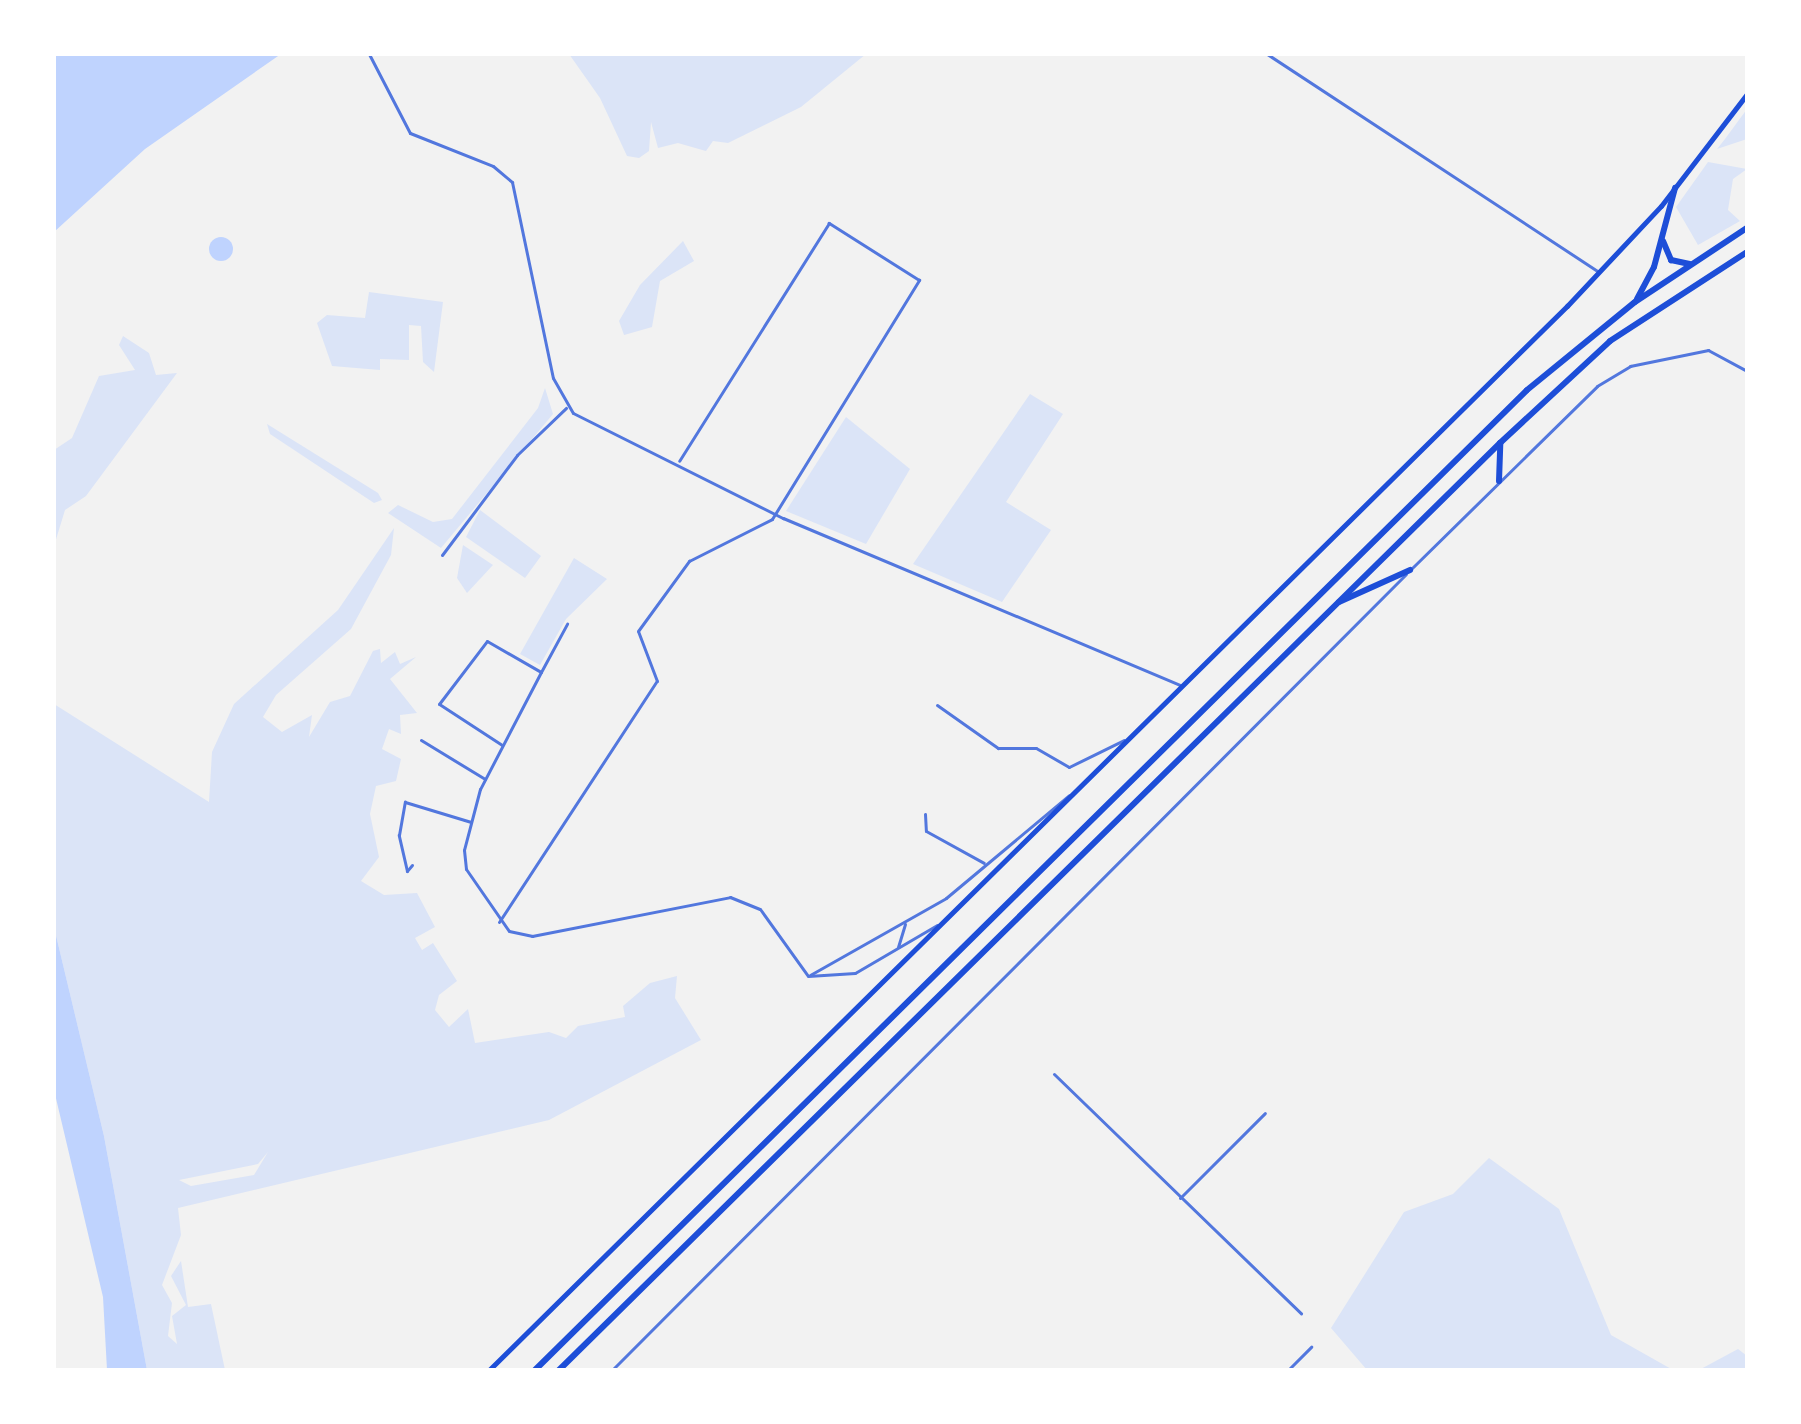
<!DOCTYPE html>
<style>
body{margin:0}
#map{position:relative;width:1801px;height:1424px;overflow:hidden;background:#f2f2f2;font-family:Figtree,sans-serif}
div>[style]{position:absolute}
.green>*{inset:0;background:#dbe4f7}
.water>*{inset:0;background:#bfd3fe}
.round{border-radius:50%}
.minor>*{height:3px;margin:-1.5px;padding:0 1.5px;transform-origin:1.5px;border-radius:1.5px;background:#5277de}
.tertiary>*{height:4px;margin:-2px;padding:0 2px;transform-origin:2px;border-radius:2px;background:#5277de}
.primary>*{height:5px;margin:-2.5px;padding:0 2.5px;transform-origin:2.5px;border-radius:2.5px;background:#1d4ed8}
.motorway>*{height:6px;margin:-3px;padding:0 3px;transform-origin:3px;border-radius:3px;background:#1d4ed8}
span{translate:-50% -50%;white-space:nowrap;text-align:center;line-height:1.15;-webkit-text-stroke:6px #fff;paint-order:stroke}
.frame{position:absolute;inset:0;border:56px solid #fff;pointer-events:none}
</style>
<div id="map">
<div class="green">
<i style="clip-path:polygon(569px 54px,866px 54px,801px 107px,728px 143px,713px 141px,706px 151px,678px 143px,658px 148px,651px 122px,649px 151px,639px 158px,627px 156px,600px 98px)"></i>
<i style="clip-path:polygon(1747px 109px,1747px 139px,1717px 149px,1725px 139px)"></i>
<i style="clip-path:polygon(1708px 162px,1747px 169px,1733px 179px,1728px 210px,1740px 221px,1698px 245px,1676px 207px)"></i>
<i style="clip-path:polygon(683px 241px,694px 261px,660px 281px,652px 327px,624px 335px,619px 321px,640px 285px)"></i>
<i style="clip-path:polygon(369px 292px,443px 302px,434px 372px,423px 362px,421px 326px,409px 325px,409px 360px,380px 359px,380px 370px,332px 366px,317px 323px,327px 315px,365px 318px)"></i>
<i style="clip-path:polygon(123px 336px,149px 353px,156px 375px,177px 373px,86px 496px,65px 510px,54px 546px,54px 450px,72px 438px,99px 376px,135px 370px,119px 345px)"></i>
<i style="clip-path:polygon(545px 388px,553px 414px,441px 548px,388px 513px,398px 505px,433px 522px,452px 519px,538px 408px)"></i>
<i style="clip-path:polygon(1030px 394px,1063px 414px,1006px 502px,1051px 530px,1002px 602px,913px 564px)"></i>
<i style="clip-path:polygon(846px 417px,910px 469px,866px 544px,786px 511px)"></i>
<i style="clip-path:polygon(267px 424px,378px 493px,382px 500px,374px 503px,270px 434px)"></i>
<i style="clip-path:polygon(480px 510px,541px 556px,525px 578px,466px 537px)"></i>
<i style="clip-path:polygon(evenodd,394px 528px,391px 555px,351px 629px,276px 695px,263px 717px,282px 732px,312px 715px,309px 737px,330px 702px,350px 696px,373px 651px,380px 649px,381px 663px,395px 652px,400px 664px,416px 657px,390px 679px,417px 713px,400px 715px,401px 734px,389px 729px,382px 749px,401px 759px,396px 781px,376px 786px,370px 814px,379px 857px,361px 881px,384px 895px,417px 893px,435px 927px,415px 938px,422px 950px,433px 943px,457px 981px,439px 995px,435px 1010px,449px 1027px,468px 1009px,475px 1043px,549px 1032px,566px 1038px,578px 1026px,625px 1017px,623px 1006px,650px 983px,677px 976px,675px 998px,701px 1040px,549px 1120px,178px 1208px,181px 1235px,162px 1285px,172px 1303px,168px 1336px,177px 1344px,172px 1316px,186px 1305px,171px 1276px,181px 1261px,188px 1307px,211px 1304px,225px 1370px,147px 1370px,104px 1136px,54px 927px,54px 704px,209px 802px,212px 752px,234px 704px,338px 610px,394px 528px,268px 1152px,254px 1175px,191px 1186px,179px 1180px,258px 1164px,268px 1152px)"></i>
<i style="clip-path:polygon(463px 545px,493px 565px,467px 593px,457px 578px)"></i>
<i style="clip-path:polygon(574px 558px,607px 579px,566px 619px,540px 665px,520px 654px)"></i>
<i style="clip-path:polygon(1489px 1158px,1559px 1209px,1611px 1335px,1673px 1370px,1367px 1370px,1331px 1328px,1404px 1212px,1453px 1194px)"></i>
<i style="clip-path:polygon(1738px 1349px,1747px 1356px,1747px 1370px,1699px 1370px)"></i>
</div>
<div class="water">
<i style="clip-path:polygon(54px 54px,281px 54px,145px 149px,54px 232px)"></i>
<i class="round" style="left:209px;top:237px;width:24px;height:24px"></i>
<i style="clip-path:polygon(54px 927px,104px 1136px,147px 1370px,107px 1370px,103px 1297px,54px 1090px)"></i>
</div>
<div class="minor">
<i style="left:369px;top:54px;width:89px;rotate:62.6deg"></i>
<i style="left:410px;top:133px;width:89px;rotate:21.7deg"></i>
<i style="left:493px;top:166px;width:25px;rotate:40deg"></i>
<i style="left:512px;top:182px;width:200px;rotate:78.2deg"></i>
<i style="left:553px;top:378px;width:40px;rotate:60.3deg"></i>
<i style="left:573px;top:413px;width:235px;rotate:26.6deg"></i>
<i style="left:783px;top:518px;width:431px;rotate:22.8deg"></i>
<i style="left:1267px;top:54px;width:397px;rotate:33.3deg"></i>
<i style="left:442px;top:555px;width:125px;rotate:-53.1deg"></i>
<i style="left:517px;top:455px;width:68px;rotate:-43.8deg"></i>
<i style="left:1411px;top:569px;width:261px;rotate:-44.5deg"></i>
<i style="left:1597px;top:386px;width:39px;rotate:-31deg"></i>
<i style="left:1630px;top:366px;width:80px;rotate:-11.6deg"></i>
<i style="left:1708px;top:350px;width:44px;rotate:28.3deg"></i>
<i style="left:541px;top:672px;width:132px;rotate:117.5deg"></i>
<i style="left:480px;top:789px;width:63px;rotate:104.7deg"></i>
<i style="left:464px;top:850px;width:19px;rotate:84deg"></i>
<i style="left:466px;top:869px;width:75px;rotate:55.3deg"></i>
<i style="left:509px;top:931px;width:24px;rotate:12deg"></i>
<i style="left:532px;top:936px;width:202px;rotate:-11.1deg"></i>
<i style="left:730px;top:897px;width:32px;rotate:22deg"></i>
<i style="left:760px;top:909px;width:82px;rotate:54.4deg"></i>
<i style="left:808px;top:976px;width:47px;rotate:-3.7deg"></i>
<i style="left:855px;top:973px;width:95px;rotate:-30.3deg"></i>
<i style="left:937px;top:705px;width:75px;rotate:35.2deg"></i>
<i style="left:998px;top:748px;width:38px"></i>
<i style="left:1036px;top:748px;width:38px;rotate:30deg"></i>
<i style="left:1069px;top:767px;width:61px;rotate:-26.1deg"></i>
<i style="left:421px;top:740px;width:75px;rotate:31.4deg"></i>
<i style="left:502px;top:745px;width:75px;rotate:-146.9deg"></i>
<i style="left:439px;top:704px;width:79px;rotate:-52.7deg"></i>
<i style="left:487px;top:641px;width:62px;rotate:29.9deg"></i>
<i style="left:541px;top:672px;width:55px;rotate:-61.6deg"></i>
<i style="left:925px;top:814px;width:17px;rotate:87deg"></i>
<i style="left:926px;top:831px;width:66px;rotate:28.9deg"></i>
<i style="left:412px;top:865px;width:8px;rotate:130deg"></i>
<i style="left:407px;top:871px;width:37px;rotate:-103deg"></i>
<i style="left:399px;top:835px;width:34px;rotate:-80deg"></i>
<i style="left:405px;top:802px;width:69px;rotate:16.9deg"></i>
<i style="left:499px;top:922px;width:288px;rotate:-56.8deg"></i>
<i style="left:657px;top:681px;width:53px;rotate:-110.8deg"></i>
<i style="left:638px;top:631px;width:87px;rotate:-53.9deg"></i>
<i style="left:689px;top:561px;width:93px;rotate:-26.8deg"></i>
<i style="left:772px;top:519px;width:281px;rotate:-58.4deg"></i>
<i style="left:919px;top:280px;width:107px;rotate:-147.7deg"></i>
<i style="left:829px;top:223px;width:281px;rotate:122.2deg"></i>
<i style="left:898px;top:947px;width:24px;rotate:-73deg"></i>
<i style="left:810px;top:975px;width:156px;rotate:-29.5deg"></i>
<i style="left:946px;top:898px;width:160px;rotate:-39.9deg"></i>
<i style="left:1054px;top:1074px;width:344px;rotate:44.1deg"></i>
<i style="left:1180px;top:1198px;width:120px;rotate:-45deg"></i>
<i style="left:612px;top:1370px;width:1124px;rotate:-45.07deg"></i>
<i style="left:1288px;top:1370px;width:33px;rotate:-45deg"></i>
</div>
<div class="tertiary">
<i style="left:54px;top:1186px;width:4px;rotate:90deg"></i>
</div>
<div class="primary">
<i style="left:489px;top:1370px;width:1515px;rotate:-44.63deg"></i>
<i style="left:1567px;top:306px;width:137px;rotate:-46.8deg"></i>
<i style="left:1661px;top:206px;width:141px;rotate:-52.5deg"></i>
</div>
<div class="motorway">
<i style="left:1663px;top:241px;width:21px;rotate:67deg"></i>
<i style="left:1671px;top:260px;width:19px;rotate:12deg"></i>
<i style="left:1637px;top:299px;width:36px;rotate:-62deg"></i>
<i style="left:1654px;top:267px;width:82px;rotate:-75.1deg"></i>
<i style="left:1499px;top:481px;width:38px;rotate:-88deg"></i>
<i style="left:1339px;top:602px;width:78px;rotate:-24.3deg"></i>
<i style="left:535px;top:1370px;width:1394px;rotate:-44.65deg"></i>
<i style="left:1527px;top:390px;width:139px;rotate:-39.2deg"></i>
<i style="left:1635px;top:302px;width:134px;rotate:-33.5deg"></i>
<i style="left:559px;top:1370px;width:1321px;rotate:-44.57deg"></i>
<i style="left:1500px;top:443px;width:150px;rotate:-42.8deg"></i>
<i style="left:1610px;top:341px;width:163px;rotate:-33deg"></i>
</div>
<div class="frame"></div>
</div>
